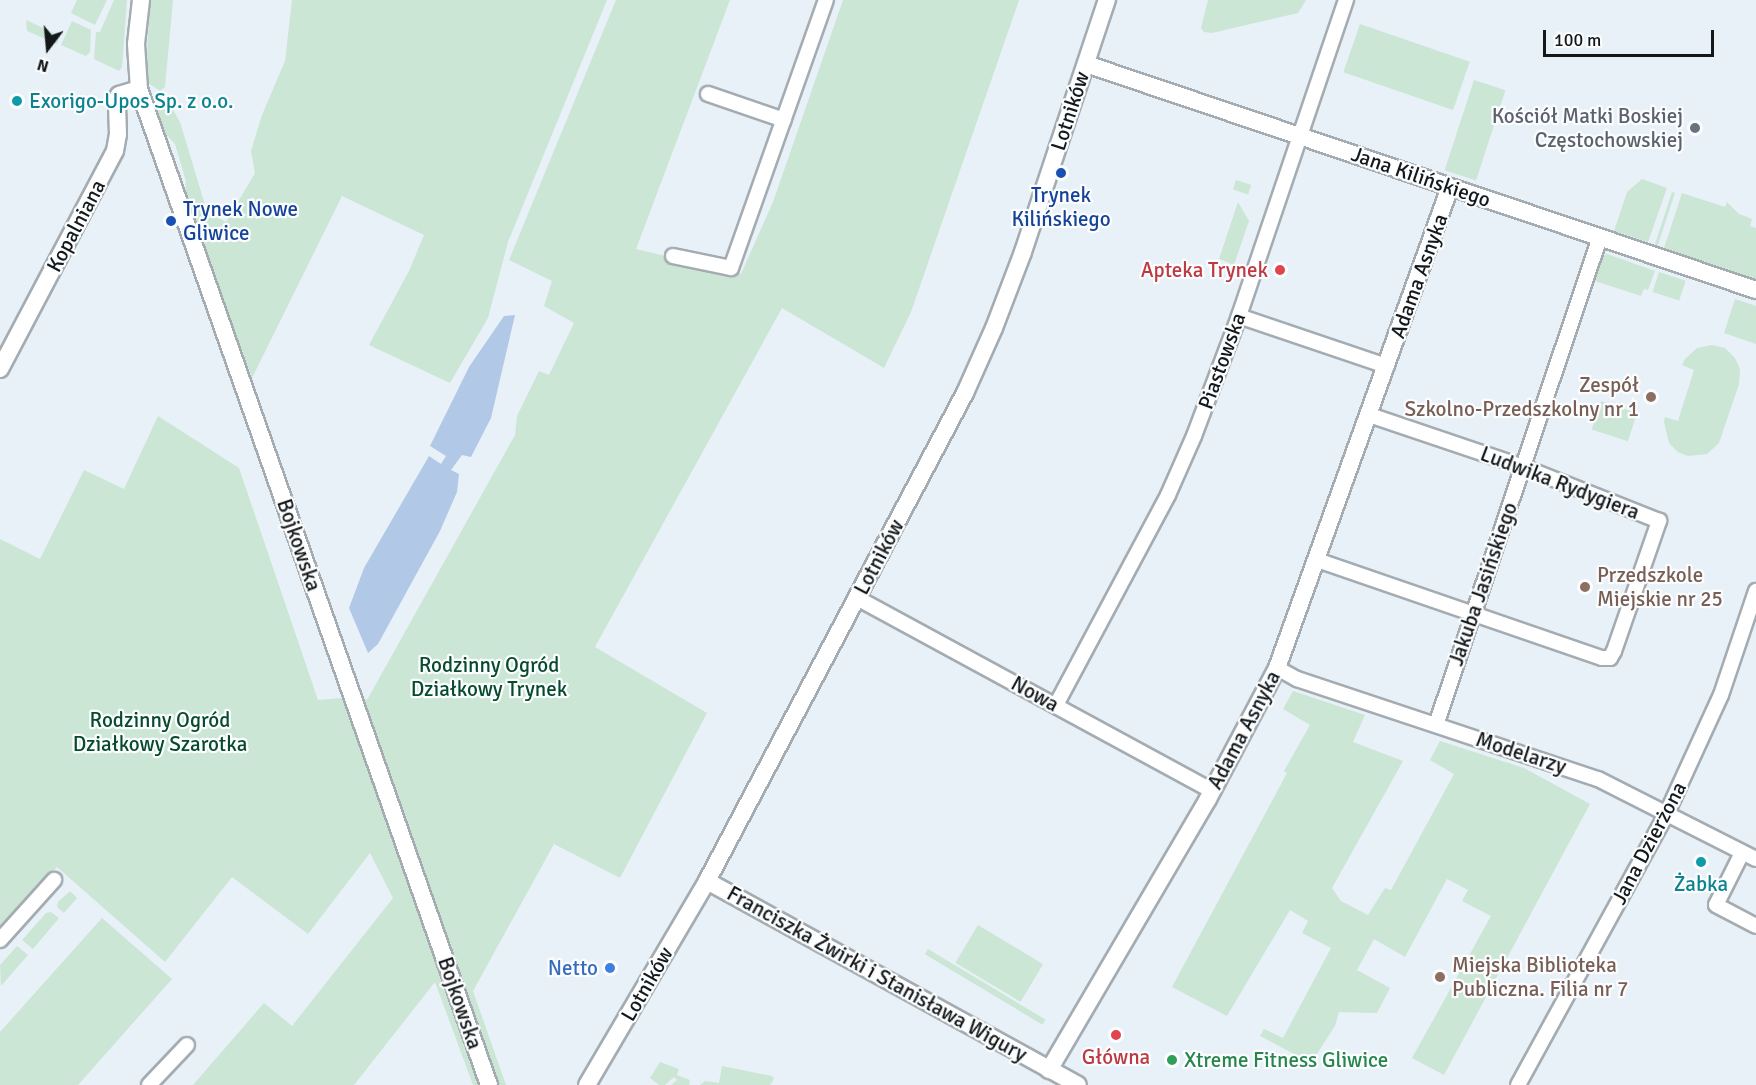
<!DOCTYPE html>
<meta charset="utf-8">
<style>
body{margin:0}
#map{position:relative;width:1756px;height:1085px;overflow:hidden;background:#e8f1f7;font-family:Signika,sans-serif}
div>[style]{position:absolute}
.green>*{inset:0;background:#cbe6d5;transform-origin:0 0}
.water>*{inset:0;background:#b1c8e7}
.roads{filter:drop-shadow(2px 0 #a4acb2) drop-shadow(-2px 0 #a4acb2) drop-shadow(0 2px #a4acb2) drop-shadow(0 -2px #a4acb2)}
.minor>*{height:14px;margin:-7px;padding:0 7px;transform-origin:7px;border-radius:7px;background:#fff}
.tertiary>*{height:16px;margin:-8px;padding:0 8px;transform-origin:8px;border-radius:8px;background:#fff}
.dots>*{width:16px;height:16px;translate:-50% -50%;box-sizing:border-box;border:3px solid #fbfdfe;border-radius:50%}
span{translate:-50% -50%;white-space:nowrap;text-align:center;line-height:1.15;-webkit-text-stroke:4.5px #fbfdfe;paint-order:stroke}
.culture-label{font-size:21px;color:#0d838f}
.left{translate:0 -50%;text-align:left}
.street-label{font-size:21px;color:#15181a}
.worship-label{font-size:21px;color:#5b616d}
.right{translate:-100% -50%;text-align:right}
.transit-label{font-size:21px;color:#164399}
.health-label{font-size:21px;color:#be3a42}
.education-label{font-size:21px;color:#785e54}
.park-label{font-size:21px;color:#084a2d}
.shop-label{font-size:21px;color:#366cbe}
.leisure-label{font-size:21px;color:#27864d}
.north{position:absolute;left:18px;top:18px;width:60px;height:60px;-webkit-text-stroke:4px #fbfdfe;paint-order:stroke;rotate:196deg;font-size:16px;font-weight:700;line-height:24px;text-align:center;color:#15181a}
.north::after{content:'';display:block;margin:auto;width:21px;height:27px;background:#15181a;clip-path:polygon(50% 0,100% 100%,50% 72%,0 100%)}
.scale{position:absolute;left:1543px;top:30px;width:171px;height:27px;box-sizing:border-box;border:3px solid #15181a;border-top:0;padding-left:8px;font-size:18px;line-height:21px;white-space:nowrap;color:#15181a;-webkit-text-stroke:4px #fbfdfe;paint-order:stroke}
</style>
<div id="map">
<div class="green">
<i style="clip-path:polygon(77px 0,107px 0,95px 25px,71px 13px)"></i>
<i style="clip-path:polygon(114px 0,127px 0,122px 67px,119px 71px,94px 59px,96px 32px,100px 32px)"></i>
<i style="clip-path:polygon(150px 0,173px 0,165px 87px,160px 91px,148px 83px,146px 72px)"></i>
<i style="clip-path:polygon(292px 0,607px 0,508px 242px,488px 318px,450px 383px,369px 345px,409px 271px,424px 235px,342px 196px,252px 378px,185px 194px,186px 181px,175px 144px,165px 133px,156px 109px,160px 103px,168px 101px,180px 122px,205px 205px,213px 215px,226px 222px,255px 173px,251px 151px,262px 115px,285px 61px)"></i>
<i style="clip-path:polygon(616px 0,730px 0,636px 249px,741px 274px,773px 202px,843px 0,1019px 0,911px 312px,884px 368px,782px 308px,595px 647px,707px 713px,620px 878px,554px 844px,473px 991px,506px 1085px,473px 1085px,435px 982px,354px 1085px,193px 1085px,264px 1003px,292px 1026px,393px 898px,370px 853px,308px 934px,232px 877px,165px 962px,57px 867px,0 929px,0 539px,40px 559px,84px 470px,124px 489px,158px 416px,239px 468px,318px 700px,353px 697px,367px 700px,515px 435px,517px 416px,539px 371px,549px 375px,574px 323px,544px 306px,552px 281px,509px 260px)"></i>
<i style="clip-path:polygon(1208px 0,1306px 0,1298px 13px,1212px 33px,1204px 32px,1201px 28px)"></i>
<i style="clip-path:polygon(26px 20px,60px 36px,57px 44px,27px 31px)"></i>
<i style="clip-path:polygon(72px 21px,91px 30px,90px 52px,86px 56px,61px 45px)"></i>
<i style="left:1360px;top:24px;width:116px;height:51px;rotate:19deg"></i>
<i style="left:1474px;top:80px;width:33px;height:95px;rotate:18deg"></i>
<i style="clip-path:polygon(1642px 179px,1667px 188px,1648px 242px,1614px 231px,1627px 192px)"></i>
<i style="left:1236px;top:180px;width:16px;height:10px;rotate:18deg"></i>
<i style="left:1672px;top:192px;width:3px;height:56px;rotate:18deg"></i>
<i style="clip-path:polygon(1682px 193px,1725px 207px,1727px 202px,1739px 214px,1752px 219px,1750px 226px,1756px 228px,1756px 279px,1664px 248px)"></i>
<i style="clip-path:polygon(1238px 202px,1249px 221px,1234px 265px,1219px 259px)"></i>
<i style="clip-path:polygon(1607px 254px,1655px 271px,1648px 290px,1644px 289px,1641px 296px,1595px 281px,1603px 256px)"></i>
<i style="left:1659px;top:272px;width:28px;height:21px;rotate:18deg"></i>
<i style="clip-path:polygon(1735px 299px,1756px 306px,1756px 344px,1724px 333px)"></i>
<i style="clip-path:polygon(1712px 345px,1725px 348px,1735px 358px,1740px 369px,1739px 384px,1719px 443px,1707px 454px,1688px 456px,1678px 452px,1669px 443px,1664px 422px,1665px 417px,1678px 421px,1694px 370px,1682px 365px,1685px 359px,1697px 348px)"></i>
<i style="left:1601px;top:401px;width:38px;height:30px;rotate:18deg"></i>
<i style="clip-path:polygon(1293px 691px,1365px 715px,1353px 742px,1403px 761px,1332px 888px,1341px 901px,1368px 915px,1385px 888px,1391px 890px,1454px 774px,1430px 760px,1440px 741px,1524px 768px,1590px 804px,1444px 1075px,1412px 1058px,1491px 916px,1462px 901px,1468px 890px,1447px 879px,1405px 957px,1374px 939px,1357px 970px,1390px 988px,1377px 1013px,1339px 1012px,1335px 1026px,1311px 1063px,1260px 1036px,1264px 1029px,1283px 1038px,1331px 948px,1302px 933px,1308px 921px,1290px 910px,1227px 1016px,1172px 987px,1287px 773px,1284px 771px,1310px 725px,1283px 709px)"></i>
<i style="clip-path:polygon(70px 891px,77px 898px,64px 913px,57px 907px,58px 902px)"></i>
<i style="clip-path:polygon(51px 912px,59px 918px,33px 949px,22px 940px,46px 913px)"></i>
<i style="clip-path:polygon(102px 918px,172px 979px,78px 1085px,0 1085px,0 1032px)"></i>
<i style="left:978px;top:925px;width:76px;height:44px;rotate:31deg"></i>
<i style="clip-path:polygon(17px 946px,28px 955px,1px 986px,0 965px)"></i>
<i style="left:928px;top:949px;width:137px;height:6px;rotate:31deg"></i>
<i style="clip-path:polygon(660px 1062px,679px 1069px,677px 1075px,690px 1080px,689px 1085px,671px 1085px,677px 1080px,674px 1077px,665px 1085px,659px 1085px,650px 1078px)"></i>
<i style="clip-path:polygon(722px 1066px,772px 1076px,774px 1079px,770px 1085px,700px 1085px,705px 1081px,719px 1083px)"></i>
</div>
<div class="water">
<i style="clip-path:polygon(515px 315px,491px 418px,471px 457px,462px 455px,451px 470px,459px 474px,457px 492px,440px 531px,378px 644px,368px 653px,349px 608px,364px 568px,429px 456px,441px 464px,446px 456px,430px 446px,469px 367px,504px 316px)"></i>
</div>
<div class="roads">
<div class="minor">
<i style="left:708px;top:94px;width:80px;rotate:18.9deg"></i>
<i style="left:673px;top:256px;width:59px;rotate:11.7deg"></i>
<i style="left:731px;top:268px;width:284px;rotate:-70.5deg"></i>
<i style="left:1239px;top:316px;width:156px;rotate:18.7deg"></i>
<i style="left:1317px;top:560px;width:301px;rotate:19deg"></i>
<i style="left:1602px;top:658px;width:8px"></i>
<i style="left:1610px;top:658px;width:8px;rotate:-60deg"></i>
<i style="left:1614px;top:651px;width:138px;rotate:-70.9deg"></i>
<i style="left:1659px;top:521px;width:146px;rotate:-158.3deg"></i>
<i style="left:1523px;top:467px;width:163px;rotate:-161.3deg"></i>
<i style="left:857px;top:598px;width:404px;rotate:28.5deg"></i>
<i style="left:1277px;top:668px;width:23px;rotate:29deg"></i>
<i style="left:1297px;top:679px;width:317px;rotate:18.4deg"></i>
<i style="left:1598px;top:779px;width:177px;rotate:26.9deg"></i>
<i style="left:1056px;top:705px;width:238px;rotate:-61.9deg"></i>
<i style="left:1168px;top:495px;width:64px;rotate:-66.2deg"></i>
<i style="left:1194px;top:436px;width:128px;rotate:-69.4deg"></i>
<i style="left:1239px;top:316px;width:334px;rotate:-71.3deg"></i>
<i style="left:1436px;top:725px;width:515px;rotate:-71.42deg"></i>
<i style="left:1742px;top:853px;width:58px;rotate:116.6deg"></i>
<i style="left:1716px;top:905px;width:45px;rotate:27.7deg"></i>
<i style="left:0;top:940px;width:81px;rotate:-48deg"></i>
<i style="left:149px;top:1085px;width:55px;rotate:-46.5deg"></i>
<i style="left:1518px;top:1085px;width:308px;rotate:-61.3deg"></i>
<i style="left:1666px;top:815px;width:132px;rotate:-65.4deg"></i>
<i style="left:1721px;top:695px;width:110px;rotate:-71.4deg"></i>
</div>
<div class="tertiary">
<i style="left:141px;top:0;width:44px;rotate:96.5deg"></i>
<i style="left:136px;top:44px;width:45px;rotate:86.2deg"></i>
<i style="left:139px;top:89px;width:1056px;rotate:70.64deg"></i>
<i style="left:1086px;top:64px;width:707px;rotate:18.64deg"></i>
<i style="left:0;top:369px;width:246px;rotate:-62.2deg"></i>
<i style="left:115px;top:151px;width:17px;rotate:-80deg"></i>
<i style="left:118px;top:134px;width:35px;rotate:-92deg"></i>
<i style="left:117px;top:99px;width:4px;rotate:-63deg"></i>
<i style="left:119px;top:95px;width:21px;rotate:-17deg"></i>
<i style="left:707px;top:881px;width:423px;rotate:28.8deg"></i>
<i style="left:1049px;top:1070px;width:314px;rotate:-59.6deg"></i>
<i style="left:1208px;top:799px;width:148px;rotate:-62.2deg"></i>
<i style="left:1277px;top:668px;width:511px;rotate:-70.22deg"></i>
<i style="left:587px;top:1085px;width:237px;rotate:-59.5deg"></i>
<i style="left:707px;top:881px;width:552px;rotate:-62.14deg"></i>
<i style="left:965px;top:393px;width:71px;rotate:-66deg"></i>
<i style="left:994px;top:328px;width:81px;rotate:-69.1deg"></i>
<i style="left:1023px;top:252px;width:266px;rotate:-71.6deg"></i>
</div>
</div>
<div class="dots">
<i style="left:17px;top:101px;background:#0f9aa8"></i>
<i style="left:1695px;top:128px;background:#6b7280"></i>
<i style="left:1061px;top:173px;background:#1a4fb4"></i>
<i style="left:171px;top:221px;background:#1a4fb4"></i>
<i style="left:1280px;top:270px;background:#e0444e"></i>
<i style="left:1651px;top:397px;background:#8d6e63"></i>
<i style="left:1585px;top:587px;background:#8d6e63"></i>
<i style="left:1701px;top:862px;background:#0f9aa8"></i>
<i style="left:610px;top:968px;background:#3f7fe0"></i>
<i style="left:1440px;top:977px;background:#8d6e63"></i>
<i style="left:1116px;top:1035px;background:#e0444e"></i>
<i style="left:1172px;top:1060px;background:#2e9e5b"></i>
</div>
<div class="culture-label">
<span class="left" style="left:29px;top:101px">Exorigo-Upos Sp. z o.o.</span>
<span style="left:1701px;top:884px">Żabka</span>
</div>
<div class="street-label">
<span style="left:1070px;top:111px;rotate:-72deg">Lotników</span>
<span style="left:1421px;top:177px;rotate:19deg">Jana Kilińskiego</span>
<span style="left:76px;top:226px;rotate:-62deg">Kopalniana</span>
<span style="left:1419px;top:276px;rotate:-70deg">Adama Asnyka</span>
<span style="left:1222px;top:361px;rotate:-70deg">Piastowska</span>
<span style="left:1560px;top:483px;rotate:21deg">Ludwika Rydygiera</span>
<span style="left:299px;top:545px;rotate:71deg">Bojkowska</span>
<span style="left:879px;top:557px;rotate:-62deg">Lotników</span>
<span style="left:1483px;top:584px;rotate:-71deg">Jakuba Jasińskiego</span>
<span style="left:1035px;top:694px;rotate:29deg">Nowa</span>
<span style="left:1244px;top:730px;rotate:-62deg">Adama Asnyka</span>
<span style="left:1521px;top:753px;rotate:18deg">Modelarzy</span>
<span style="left:1649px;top:843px;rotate:-62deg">Jana Dzierżona</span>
<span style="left:877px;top:974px;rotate:29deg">Franciszka Żwirki i Stanisława Wigury</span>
<span style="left:647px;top:984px;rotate:-60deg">Lotników</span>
<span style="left:460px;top:1003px;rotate:71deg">Bojkowska</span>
</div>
<div class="worship-label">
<span class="right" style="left:1683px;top:128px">Kościół Matki Boskiej<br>Częstochowskiej</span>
</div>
<div class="transit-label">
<span style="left:1061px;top:207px">Trynek<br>Kilińskiego</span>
<span class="left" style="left:183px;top:221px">Trynek Nowe<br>Gliwice</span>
</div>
<div class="health-label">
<span class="right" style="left:1268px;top:270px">Apteka Trynek</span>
<span style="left:1116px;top:1057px">Główna</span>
</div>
<div class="education-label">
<span class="right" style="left:1639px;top:397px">Zespół<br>Szkolno-Przedszkolny nr 1</span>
<span class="left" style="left:1597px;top:587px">Przedszkole<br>Miejskie nr 25</span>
<span class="left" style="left:1452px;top:977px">Miejska Biblioteka<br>Publiczna. Filia nr 7</span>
</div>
<div class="park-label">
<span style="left:489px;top:677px">Rodzinny Ogród<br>Działkowy Trynek</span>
<span style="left:160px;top:732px">Rodzinny Ogród<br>Działkowy Szarotka</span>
</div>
<div class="shop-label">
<span class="right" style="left:598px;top:968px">Netto</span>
</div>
<div class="leisure-label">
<span class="left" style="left:1184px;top:1060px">Xtreme Fitness Gliwice</span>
</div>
<div class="north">N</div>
<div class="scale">100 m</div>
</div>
